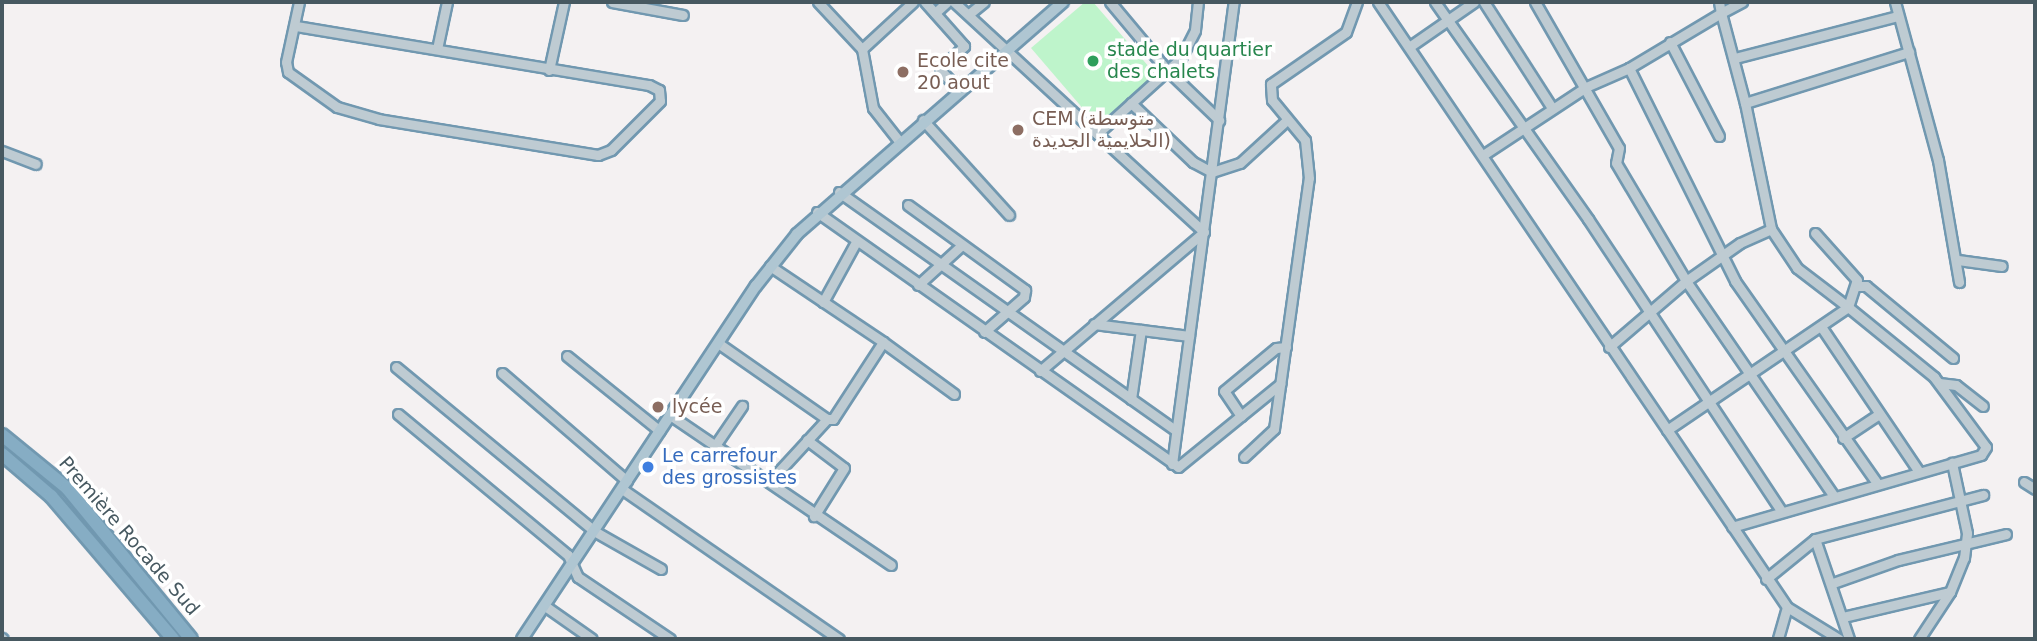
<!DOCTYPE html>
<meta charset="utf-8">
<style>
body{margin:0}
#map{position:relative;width:2037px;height:641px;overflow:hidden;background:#f4f1f2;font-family:"DejaVu Sans",Cairo,sans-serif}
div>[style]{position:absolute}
.green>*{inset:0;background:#bef4cb}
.roads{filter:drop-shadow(2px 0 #7198b0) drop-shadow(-2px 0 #7198b0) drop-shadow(0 2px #7198b0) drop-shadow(0 -2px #7198b0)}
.minor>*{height:9px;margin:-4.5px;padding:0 4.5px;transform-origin:4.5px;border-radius:4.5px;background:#becbd2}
.major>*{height:10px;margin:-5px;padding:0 5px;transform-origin:5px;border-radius:5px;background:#afc6d2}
.highway>*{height:12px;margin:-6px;padding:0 6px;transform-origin:6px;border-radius:6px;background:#86adc4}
.dots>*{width:19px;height:19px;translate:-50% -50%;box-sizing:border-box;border:4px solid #fff;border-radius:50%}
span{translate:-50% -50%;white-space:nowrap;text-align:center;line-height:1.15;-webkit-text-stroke:7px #fff;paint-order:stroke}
.leisure-label{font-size:19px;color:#27864d}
.left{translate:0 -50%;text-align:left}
.education-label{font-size:19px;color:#785e54}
.shop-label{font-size:19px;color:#366cbe}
.street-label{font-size:19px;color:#475961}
.frame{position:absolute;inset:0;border:4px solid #475961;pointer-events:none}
</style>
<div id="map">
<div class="green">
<i style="clip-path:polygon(1085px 2px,1093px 2px,1156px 75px,1097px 125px,1031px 48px)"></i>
</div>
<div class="roads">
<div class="minor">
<i style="left:612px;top:2px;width:72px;rotate:10.4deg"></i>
<i style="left:818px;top:2px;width:64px;rotate:46.9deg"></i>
<i style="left:862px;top:49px;width:60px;rotate:79.4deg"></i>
<i style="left:873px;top:108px;width:42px;rotate:51.8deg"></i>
<i style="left:925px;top:2px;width:59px;rotate:48.4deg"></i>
<i style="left:964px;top:46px;width:34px;rotate:135deg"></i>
<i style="left:940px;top:70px;width:28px;rotate:46deg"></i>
<i style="left:954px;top:2px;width:195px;rotate:42.7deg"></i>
<i style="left:1110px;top:2px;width:87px;rotate:50.1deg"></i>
<i style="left:1166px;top:69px;width:74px;rotate:43.9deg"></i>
<i style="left:1378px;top:2px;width:730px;rotate:55.94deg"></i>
<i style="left:1787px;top:607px;width:33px;rotate:106deg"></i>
<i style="left:1435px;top:2px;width:266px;rotate:54.8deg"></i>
<i style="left:1588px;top:219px;width:350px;rotate:56.5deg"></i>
<i style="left:1484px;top:2px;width:126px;rotate:57.3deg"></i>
<i style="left:1535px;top:2px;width:168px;rotate:60.1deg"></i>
<i style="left:1619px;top:148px;width:15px;rotate:101deg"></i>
<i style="left:1616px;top:163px;width:137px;rotate:59.3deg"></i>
<i style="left:1686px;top:281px;width:261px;rotate:55.5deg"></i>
<i style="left:1719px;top:2px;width:11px;rotate:80deg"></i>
<i style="left:1721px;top:13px;width:24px;rotate:-28deg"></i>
<i style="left:1895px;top:2px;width:164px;rotate:74.8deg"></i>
<i style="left:1938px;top:160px;width:124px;rotate:80.2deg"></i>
<i style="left:935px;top:13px;width:16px;rotate:-43deg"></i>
<i style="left:969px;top:14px;width:19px;rotate:-39deg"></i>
<i style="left:296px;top:26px;width:358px;rotate:9.5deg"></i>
<i style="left:649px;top:85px;width:11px;rotate:27deg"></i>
<i style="left:659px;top:90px;width:11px;rotate:85deg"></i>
<i style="left:660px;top:101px;width:69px;rotate:135deg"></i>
<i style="left:611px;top:150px;width:14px;rotate:159deg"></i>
<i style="left:598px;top:155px;width:222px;rotate:-170.7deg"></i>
<i style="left:379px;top:119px;width:44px;rotate:-164.1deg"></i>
<i style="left:337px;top:107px;width:60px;rotate:-144.5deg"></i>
<i style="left:288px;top:72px;width:10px;rotate:-101deg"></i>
<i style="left:286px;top:62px;width:61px;rotate:-77.8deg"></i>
<i style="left:1670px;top:42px;width:106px;rotate:62.5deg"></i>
<i style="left:1409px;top:47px;width:79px;rotate:-34.7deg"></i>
<i style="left:437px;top:49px;width:48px;rotate:-78deg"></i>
<i style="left:862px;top:49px;width:69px;rotate:-42.7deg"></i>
<i style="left:1735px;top:58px;width:167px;rotate:-14.5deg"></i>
<i style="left:1629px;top:68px;width:238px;rotate:63.5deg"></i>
<i style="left:1735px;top:281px;width:247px;rotate:54.9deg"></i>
<i style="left:549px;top:70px;width:70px;rotate:-77.6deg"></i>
<i style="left:1131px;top:103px;width:86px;rotate:43.6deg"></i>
<i style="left:1193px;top:162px;width:21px;rotate:28deg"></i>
<i style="left:1212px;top:172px;width:29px;rotate:-18deg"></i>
<i style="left:1240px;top:163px;width:64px;rotate:-42.5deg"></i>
<i style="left:1745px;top:103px;width:129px;rotate:78.3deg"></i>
<i style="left:1771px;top:229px;width:47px;rotate:56.3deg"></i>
<i style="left:1797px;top:268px;width:64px;rotate:37.4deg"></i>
<i style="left:1848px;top:307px;width:28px;rotate:-72deg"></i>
<i style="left:1857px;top:280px;width:63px;rotate:-131.8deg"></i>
<i style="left:923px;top:120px;width:128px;rotate:47.8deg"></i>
<i style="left:2px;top:151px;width:36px;rotate:21deg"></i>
<i style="left:1483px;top:155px;width:123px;rotate:-33.4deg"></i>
<i style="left:1586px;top:87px;width:47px;rotate:-23.8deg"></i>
<i style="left:1629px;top:68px;width:107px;rotate:-30.9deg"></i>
<i style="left:1721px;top:13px;width:93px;rotate:75.1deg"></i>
<i style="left:1745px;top:103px;width:172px;rotate:-17.3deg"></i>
<i style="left:839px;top:192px;width:413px;rotate:35.3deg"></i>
<i style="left:908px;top:205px;width:145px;rotate:36deg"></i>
<i style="left:1025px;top:290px;width:7px;rotate:98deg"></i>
<i style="left:1024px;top:297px;width:53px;rotate:138.8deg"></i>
<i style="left:817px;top:212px;width:442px;rotate:35.2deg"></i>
<i style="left:1178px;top:467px;width:132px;rotate:-39.1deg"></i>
<i style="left:1958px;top:260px;width:44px;rotate:7.8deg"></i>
<i style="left:770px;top:266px;width:136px;rotate:33.9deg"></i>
<i style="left:918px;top:285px;width:59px;rotate:-42.3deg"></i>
<i style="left:1857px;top:286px;width:9px"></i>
<i style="left:1866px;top:286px;width:113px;rotate:39.6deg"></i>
<i style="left:823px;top:302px;width:68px;rotate:-61.2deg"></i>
<i style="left:1094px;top:324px;width:96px;rotate:7.2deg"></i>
<i style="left:1822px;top:328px;width:174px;rotate:56deg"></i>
<i style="left:718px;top:343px;width:133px;rotate:34.9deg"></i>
<i style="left:1609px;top:347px;width:101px;rotate:-40.6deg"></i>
<i style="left:1686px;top:281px;width:66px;rotate:-35.1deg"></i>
<i style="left:1740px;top:243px;width:34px;rotate:-24deg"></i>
<i style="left:567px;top:356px;width:119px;rotate:38.9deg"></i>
<i style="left:396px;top:367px;width:257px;rotate:39.6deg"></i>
<i style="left:594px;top:531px;width:77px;rotate:29.6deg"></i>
<i style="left:1040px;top:371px;width:215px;rotate:-40.3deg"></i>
<i style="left:1204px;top:232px;width:145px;rotate:-137.5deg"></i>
<i style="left:1097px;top:134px;width:113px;rotate:-42.1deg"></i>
<i style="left:1181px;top:58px;width:31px;rotate:-63deg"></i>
<i style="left:1195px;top:30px;width:28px;rotate:-84deg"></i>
<i style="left:502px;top:373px;width:165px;rotate:40.8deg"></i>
<i style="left:1939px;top:383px;width:17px;rotate:7deg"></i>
<i style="left:1956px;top:385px;width:34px;rotate:38deg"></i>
<i style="left:1131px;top:399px;width:70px;rotate:-81.8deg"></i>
<i style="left:398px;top:414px;width:221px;rotate:39.7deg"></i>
<i style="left:568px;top:555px;width:24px;rotate:66deg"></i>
<i style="left:578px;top:577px;width:111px;rotate:34deg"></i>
<i style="left:670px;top:415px;width:267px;rotate:34.2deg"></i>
<i style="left:1241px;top:416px;width:30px;rotate:-124deg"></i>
<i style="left:1224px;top:391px;width:67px;rotate:-39.6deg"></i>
<i style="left:1276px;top:348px;width:10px;rotate:-6deg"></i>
<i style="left:1667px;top:430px;width:219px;rotate:-34.2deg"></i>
<i style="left:1848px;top:307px;width:111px;rotate:39.1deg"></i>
<i style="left:1934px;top:377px;width:87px;rotate:53.4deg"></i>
<i style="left:1986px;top:447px;width:9px;rotate:122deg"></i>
<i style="left:1981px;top:455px;width:259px;rotate:163.9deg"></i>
<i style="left:1843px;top:438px;width:43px;rotate:-33.7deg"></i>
<i style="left:807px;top:440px;width:46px;rotate:37.1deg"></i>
<i style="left:844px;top:468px;width:57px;rotate:122deg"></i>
<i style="left:714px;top:447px;width:50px;rotate:-55.7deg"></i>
<i style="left:1244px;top:457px;width:41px;rotate:-43deg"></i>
<i style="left:1274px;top:429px;width:253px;rotate:-82.1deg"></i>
<i style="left:1309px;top:178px;width:38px;rotate:-96deg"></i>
<i style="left:1305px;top:140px;width:52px;rotate:-129.5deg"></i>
<i style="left:1272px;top:100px;width:16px;rotate:-94deg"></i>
<i style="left:1271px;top:84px;width:91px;rotate:-34.7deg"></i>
<i style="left:1346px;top:32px;width:32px;rotate:-70deg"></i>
<i style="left:1172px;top:464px;width:466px;rotate:-82.4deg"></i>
<i style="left:769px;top:482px;width:86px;rotate:-47.4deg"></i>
<i style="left:827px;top:419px;width:6px"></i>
<i style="left:833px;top:419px;width:92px;rotate:-57deg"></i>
<i style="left:883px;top:342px;width:88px;rotate:36.2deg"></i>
<i style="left:2024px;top:482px;width:13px;rotate:32deg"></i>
<i style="left:622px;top:489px;width:264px;rotate:34.7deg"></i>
<i style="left:1815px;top:539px;width:106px;rotate:71.2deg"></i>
<i style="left:1766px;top:579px;width:63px;rotate:-39.2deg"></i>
<i style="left:1815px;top:539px;width:174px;rotate:-14.7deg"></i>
<i style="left:1833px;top:583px;width:69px;rotate:-19.5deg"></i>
<i style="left:1898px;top:560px;width:111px;rotate:-13.5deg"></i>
<i style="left:545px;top:606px;width:57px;rotate:35.1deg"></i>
<i style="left:1787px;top:607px;width:61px;rotate:31.6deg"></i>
<i style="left:1843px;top:617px;width:110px;rotate:-13.2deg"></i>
<i style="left:2px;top:638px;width:1px;rotate:45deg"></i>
<i style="left:1919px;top:639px;width:56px;rotate:-56.6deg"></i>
<i style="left:1950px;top:592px;width:37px;rotate:-68deg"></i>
<i style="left:1964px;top:558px;width:25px;rotate:-83deg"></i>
<i style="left:1967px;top:533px;width:72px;rotate:-102.1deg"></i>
</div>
<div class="major">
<i style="left:522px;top:639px;width:424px;rotate:-56.5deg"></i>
<i style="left:756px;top:286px;width:66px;rotate:-51.7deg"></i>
<i style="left:797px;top:234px;width:353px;rotate:-41.1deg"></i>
</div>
<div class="highway">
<i style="left:2px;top:435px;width:84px;rotate:39.2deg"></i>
<i style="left:67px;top:488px;width:195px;rotate:50.6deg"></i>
<i style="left:2px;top:454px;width:65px;rotate:40.6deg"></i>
<i style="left:51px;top:496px;width:188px;rotate:49.5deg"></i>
</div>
</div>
<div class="dots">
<i style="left:1093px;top:61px;background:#2e9e5b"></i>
<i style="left:903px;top:72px;background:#8d6e63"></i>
<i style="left:1018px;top:130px;background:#8d6e63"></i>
<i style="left:658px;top:407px;background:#8d6e63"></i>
<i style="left:648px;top:467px;background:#3f7fe0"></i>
</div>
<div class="leisure-label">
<span class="left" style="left:1107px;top:61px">stade du quartier<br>des chalets</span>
</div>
<div class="education-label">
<span class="left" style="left:917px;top:72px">Ecole cite<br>20 aout</span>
<span class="left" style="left:1032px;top:130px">CEM (متوسطة<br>الحلايمية الجديدة)</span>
<span class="left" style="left:672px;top:407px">lycée</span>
</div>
<div class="shop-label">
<span class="left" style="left:662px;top:467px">Le carrefour<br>des grossistes</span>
</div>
<div class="street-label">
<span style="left:129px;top:536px;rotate:49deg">Première Rocade Sud</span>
</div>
<div class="frame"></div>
</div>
